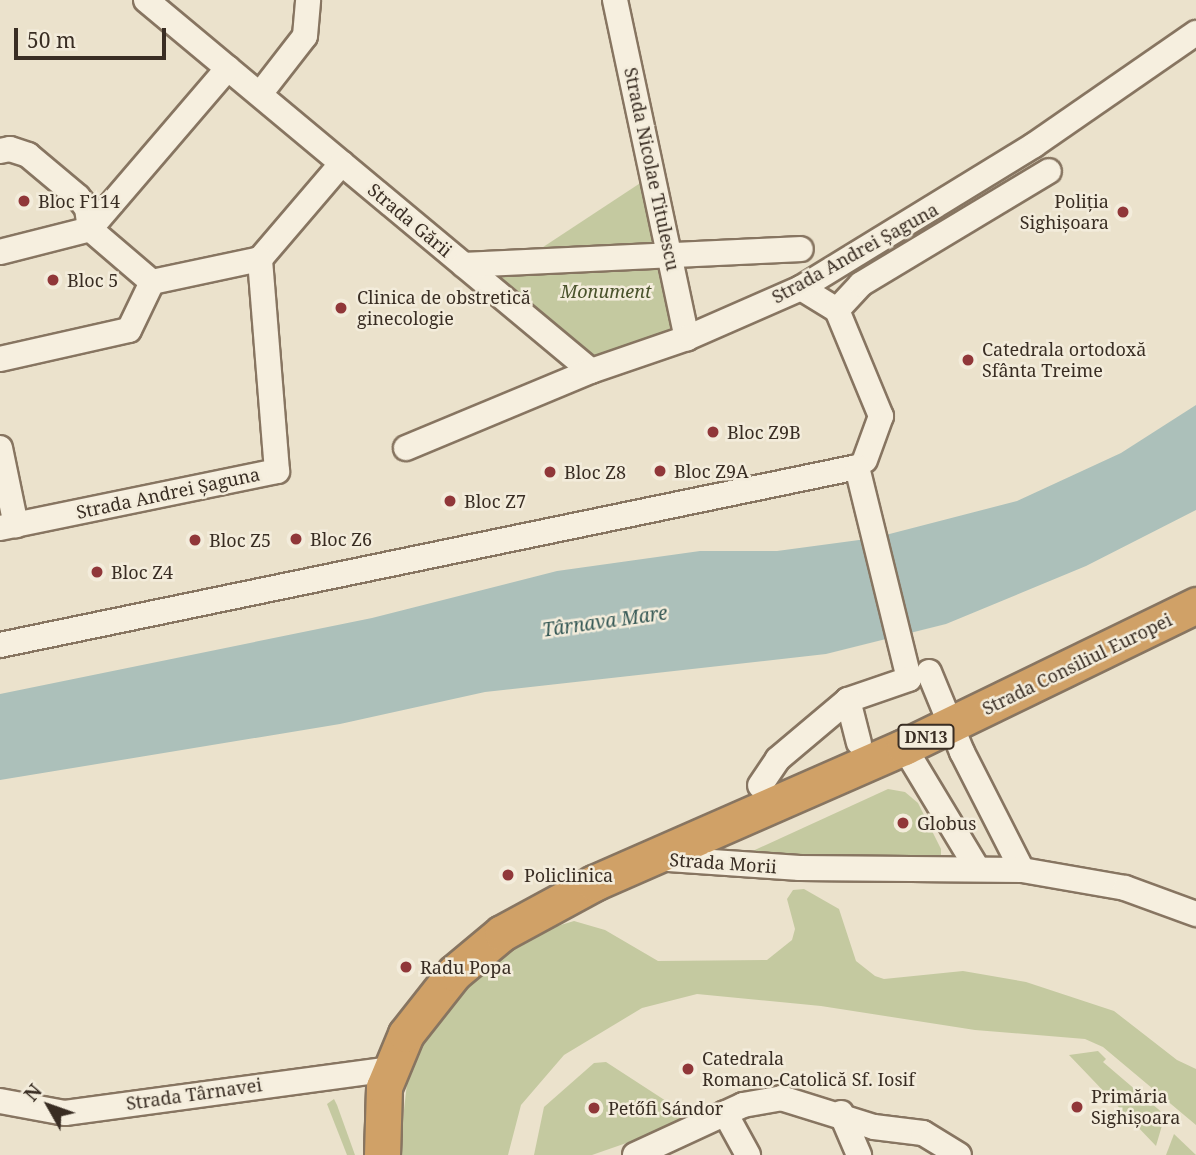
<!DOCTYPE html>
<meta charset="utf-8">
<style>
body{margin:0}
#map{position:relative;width:1196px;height:1155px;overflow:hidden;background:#ebe2cc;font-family:"Noto Serif",serif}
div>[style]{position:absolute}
.green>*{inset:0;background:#c4c9a0}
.water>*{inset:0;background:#acc0ba}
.roads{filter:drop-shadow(2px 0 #877561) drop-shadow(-2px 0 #877561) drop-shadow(0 2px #877561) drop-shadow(0 -2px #877561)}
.minor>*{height:24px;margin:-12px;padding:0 12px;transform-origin:12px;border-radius:12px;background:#f6efdf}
.highway>*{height:35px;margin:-17.5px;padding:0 17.5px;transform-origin:17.5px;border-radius:17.5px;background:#d0a167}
.dots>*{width:19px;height:19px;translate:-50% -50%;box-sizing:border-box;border:4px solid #f3ecdb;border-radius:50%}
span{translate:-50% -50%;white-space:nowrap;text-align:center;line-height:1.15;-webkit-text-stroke:5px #f3ecdb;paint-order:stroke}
.shield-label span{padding:2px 5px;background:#f3ecdb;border:2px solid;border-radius:5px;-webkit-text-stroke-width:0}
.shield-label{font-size:16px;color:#392d23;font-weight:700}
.street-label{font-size:18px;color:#392d23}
.poi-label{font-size:18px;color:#392d23}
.left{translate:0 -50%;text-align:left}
.right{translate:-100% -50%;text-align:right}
.park-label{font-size:18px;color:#4a532c;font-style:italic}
.water-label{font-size:19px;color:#345754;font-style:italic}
.north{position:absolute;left:14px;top:1071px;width:70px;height:70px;-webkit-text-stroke:5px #f3ecdb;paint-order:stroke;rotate:310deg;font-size:19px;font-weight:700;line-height:28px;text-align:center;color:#392d23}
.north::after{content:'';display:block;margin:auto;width:24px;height:32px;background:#392d23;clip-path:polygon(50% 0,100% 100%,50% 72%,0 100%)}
.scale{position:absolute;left:14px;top:28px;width:152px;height:32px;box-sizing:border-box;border:4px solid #392d23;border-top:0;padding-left:9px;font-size:21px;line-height:24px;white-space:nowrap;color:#392d23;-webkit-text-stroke:5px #f3ecdb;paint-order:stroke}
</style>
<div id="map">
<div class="green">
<i style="clip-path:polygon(654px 174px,687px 338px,591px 371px,487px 284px)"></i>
<i style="clip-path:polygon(888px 789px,905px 792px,918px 803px,941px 849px,941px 858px,733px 860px)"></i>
<i style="clip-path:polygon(804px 889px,839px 909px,856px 961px,875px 976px,884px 979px,963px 971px,1026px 982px,1114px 1011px,1177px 1060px,1196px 1069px,1196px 1125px,1103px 1047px,1085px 1039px,975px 1030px,821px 1006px,697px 994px,642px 1008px,564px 1055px,521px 1105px,508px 1155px,399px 1155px,408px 1074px,425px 1030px,479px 970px,554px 927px,574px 921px,605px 930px,658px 961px,767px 960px,792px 940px,795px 929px,787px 899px,793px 890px)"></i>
<i style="clip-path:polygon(1098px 1051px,1106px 1059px,1103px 1062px,1165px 1115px,1156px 1146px,1069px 1055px)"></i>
<i style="clip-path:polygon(606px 1062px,683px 1112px,678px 1125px,592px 1155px,534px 1155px,544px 1107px,594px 1063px)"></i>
<i style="clip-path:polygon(334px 1099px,337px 1105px,355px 1155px,347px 1155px,327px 1104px)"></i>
<i style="clip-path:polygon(1174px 1134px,1196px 1155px,1166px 1155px)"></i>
</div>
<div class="water">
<i style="clip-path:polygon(1196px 405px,1196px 510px,1086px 566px,946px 624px,826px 654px,485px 692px,340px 724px,0 780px,0 694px,372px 618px,557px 571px,700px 551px,777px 551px,874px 538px,1017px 501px,1121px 453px)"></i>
</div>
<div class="roads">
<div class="minor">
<i style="left:146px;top:0;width:579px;rotate:39.82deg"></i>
<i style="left:615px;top:0;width:346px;rotate:78deg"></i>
<i style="left:260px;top:94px;width:73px;rotate:-52.2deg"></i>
<i style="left:305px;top:36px;width:36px;rotate:-85deg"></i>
<i style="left:0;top:151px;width:10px;rotate:-11deg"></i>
<i style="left:10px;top:149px;width:19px;rotate:18deg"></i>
<i style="left:28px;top:155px;width:65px;rotate:40deg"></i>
<i style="left:78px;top:197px;width:14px;rotate:51deg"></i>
<i style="left:87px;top:208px;width:21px;rotate:82deg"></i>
<i style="left:90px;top:229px;width:82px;rotate:40.5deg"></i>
<i style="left:0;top:252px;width:93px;rotate:-14.3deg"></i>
<i style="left:90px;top:229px;width:212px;rotate:-49.4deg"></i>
<i style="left:464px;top:265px;width:337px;rotate:-2.7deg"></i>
<i style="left:152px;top:282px;width:110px;rotate:-12deg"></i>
<i style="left:260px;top:259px;width:126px;rotate:-49.5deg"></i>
<i style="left:801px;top:288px;width:42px;rotate:31.4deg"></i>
<i style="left:837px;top:310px;width:115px;rotate:67.5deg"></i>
<i style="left:881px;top:416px;width:47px;rotate:110deg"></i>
<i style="left:837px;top:310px;width:35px;rotate:-47deg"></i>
<i style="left:861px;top:284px;width:219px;rotate:-31deg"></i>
<i style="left:0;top:359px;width:132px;rotate:-12.7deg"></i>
<i style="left:129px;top:330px;width:53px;rotate:-64.4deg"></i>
<i style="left:0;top:448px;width:79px;rotate:78.3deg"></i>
<i style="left:406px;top:448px;width:200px;rotate:-22.6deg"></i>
<i style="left:591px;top:371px;width:102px;rotate:-19deg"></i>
<i style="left:687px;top:338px;width:124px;rotate:-23.7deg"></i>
<i style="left:801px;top:288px;width:273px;rotate:-31.5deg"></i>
<i style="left:1034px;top:145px;width:197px;rotate:-34.7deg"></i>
<i style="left:0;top:528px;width:283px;rotate:-11.6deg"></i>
<i style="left:277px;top:471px;width:213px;rotate:-94.6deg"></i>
<i style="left:0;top:645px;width:875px;rotate:-11.73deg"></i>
<i style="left:857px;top:467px;width:218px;rotate:76.2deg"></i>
<i style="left:909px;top:679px;width:65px;rotate:161deg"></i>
<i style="left:848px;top:700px;width:92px;rotate:139.9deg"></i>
<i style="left:778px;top:759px;width:32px;rotate:124deg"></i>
<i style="left:929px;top:672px;width:87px;rotate:67.6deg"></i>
<i style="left:962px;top:752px;width:132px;rotate:63deg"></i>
<i style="left:848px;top:700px;width:44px;rotate:75.7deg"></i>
<i style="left:904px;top:747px;width:141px;rotate:58.9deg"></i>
<i style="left:654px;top:858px;width:146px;rotate:3.9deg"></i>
<i style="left:800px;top:868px;width:222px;rotate:0.5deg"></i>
<i style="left:1022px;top:870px;width:105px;rotate:9.9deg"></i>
<i style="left:1125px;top:888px;width:76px;rotate:20.1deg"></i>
<i style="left:0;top:1101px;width:66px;rotate:10.5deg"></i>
<i style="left:65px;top:1113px;width:328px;rotate:-7.7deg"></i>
<i style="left:725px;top:1113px;width:48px;rotate:61.3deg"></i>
<i style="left:841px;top:1113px;width:46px;rotate:66.8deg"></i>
<i style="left:635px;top:1155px;width:119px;rotate:-24.8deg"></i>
<i style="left:743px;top:1105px;width:39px;rotate:-10deg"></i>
<i style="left:781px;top:1098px;width:97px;rotate:17.3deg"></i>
<i style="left:874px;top:1127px;width:49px;rotate:7deg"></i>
<i style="left:923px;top:1133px;width:42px;rotate:31.4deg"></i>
</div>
<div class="highway">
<i style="left:382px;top:1155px;width:68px;rotate:-88.3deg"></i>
<i style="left:384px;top:1087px;width:57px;rotate:-67.5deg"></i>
<i style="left:406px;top:1034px;width:78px;rotate:-51.8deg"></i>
<i style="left:454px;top:973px;width:62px;rotate:-39.8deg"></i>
<i style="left:502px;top:933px;width:105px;rotate:-28.5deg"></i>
<i style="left:594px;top:883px;width:339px;rotate:-23.7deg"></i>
<i style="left:904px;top:747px;width:325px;rotate:-25.9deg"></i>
</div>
</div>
<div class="dots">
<i style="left:24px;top:201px;background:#903739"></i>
<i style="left:1123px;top:212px;background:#903739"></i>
<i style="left:53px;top:280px;background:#903739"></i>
<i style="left:341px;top:308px;background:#903739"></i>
<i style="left:968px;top:360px;background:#903739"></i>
<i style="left:713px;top:432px;background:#903739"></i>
<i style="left:660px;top:471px;background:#903739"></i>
<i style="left:550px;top:472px;background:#903739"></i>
<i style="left:450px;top:501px;background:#903739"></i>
<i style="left:296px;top:539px;background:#903739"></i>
<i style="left:195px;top:540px;background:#903739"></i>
<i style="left:97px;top:572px;background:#903739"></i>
<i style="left:903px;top:823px;background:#903739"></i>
<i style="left:508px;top:875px;background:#903739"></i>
<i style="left:406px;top:967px;background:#903739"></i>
<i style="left:688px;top:1069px;background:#903739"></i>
<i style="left:1077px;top:1107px;background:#903739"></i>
<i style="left:594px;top:1108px;background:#903739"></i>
</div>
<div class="shield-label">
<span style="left:926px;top:737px">DN13</span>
</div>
<div class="street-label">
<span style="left:652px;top:169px;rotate:78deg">Strada Nicolae Titulescu</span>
<span style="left:410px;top:220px;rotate:40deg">Strada Gării</span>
<span style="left:855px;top:253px;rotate:-29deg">Strada Andrei Șaguna</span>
<span style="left:168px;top:493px;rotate:-12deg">Strada Andrei Șaguna</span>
<span style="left:1077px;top:664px;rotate:-26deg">Strada Consiliul Europei</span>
<span style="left:723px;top:863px;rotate:4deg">Strada Morii</span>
<span style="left:194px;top:1094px;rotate:-8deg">Strada Târnavei</span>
</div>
<div class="poi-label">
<span class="left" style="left:38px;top:201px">Bloc F114</span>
<span class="right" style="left:1109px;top:212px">Poliția<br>Sighișoara</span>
<span class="left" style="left:67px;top:280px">Bloc 5</span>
<span class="left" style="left:357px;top:308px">Clinica de obstretică<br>ginecologie</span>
<span class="left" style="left:982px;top:360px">Catedrala ortodoxă<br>Sfânta Treime</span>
<span class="left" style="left:727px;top:432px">Bloc Z9B</span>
<span class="left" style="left:674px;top:471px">Bloc Z9A</span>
<span class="left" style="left:564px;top:472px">Bloc Z8</span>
<span class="left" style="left:464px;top:501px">Bloc Z7</span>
<span class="left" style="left:310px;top:539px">Bloc Z6</span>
<span class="left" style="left:209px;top:540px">Bloc Z5</span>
<span class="left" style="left:111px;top:572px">Bloc Z4</span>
<span class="left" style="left:917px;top:823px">Globus</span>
<span class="left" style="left:524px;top:875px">Policlinica</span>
<span class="left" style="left:420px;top:967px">Radu Popa</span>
<span class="left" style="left:702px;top:1069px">Catedrala<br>Romano-Catolică Sf. Iosif</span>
<span class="left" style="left:1091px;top:1107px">Primăria<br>Sighișoara</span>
<span class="left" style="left:608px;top:1108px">Petőfi Sándor</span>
</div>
<div class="park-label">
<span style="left:606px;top:291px">Monument</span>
</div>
<div class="water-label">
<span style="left:605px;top:622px;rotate:-8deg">Târnava Mare</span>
</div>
<div class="north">N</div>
<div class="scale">50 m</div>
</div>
